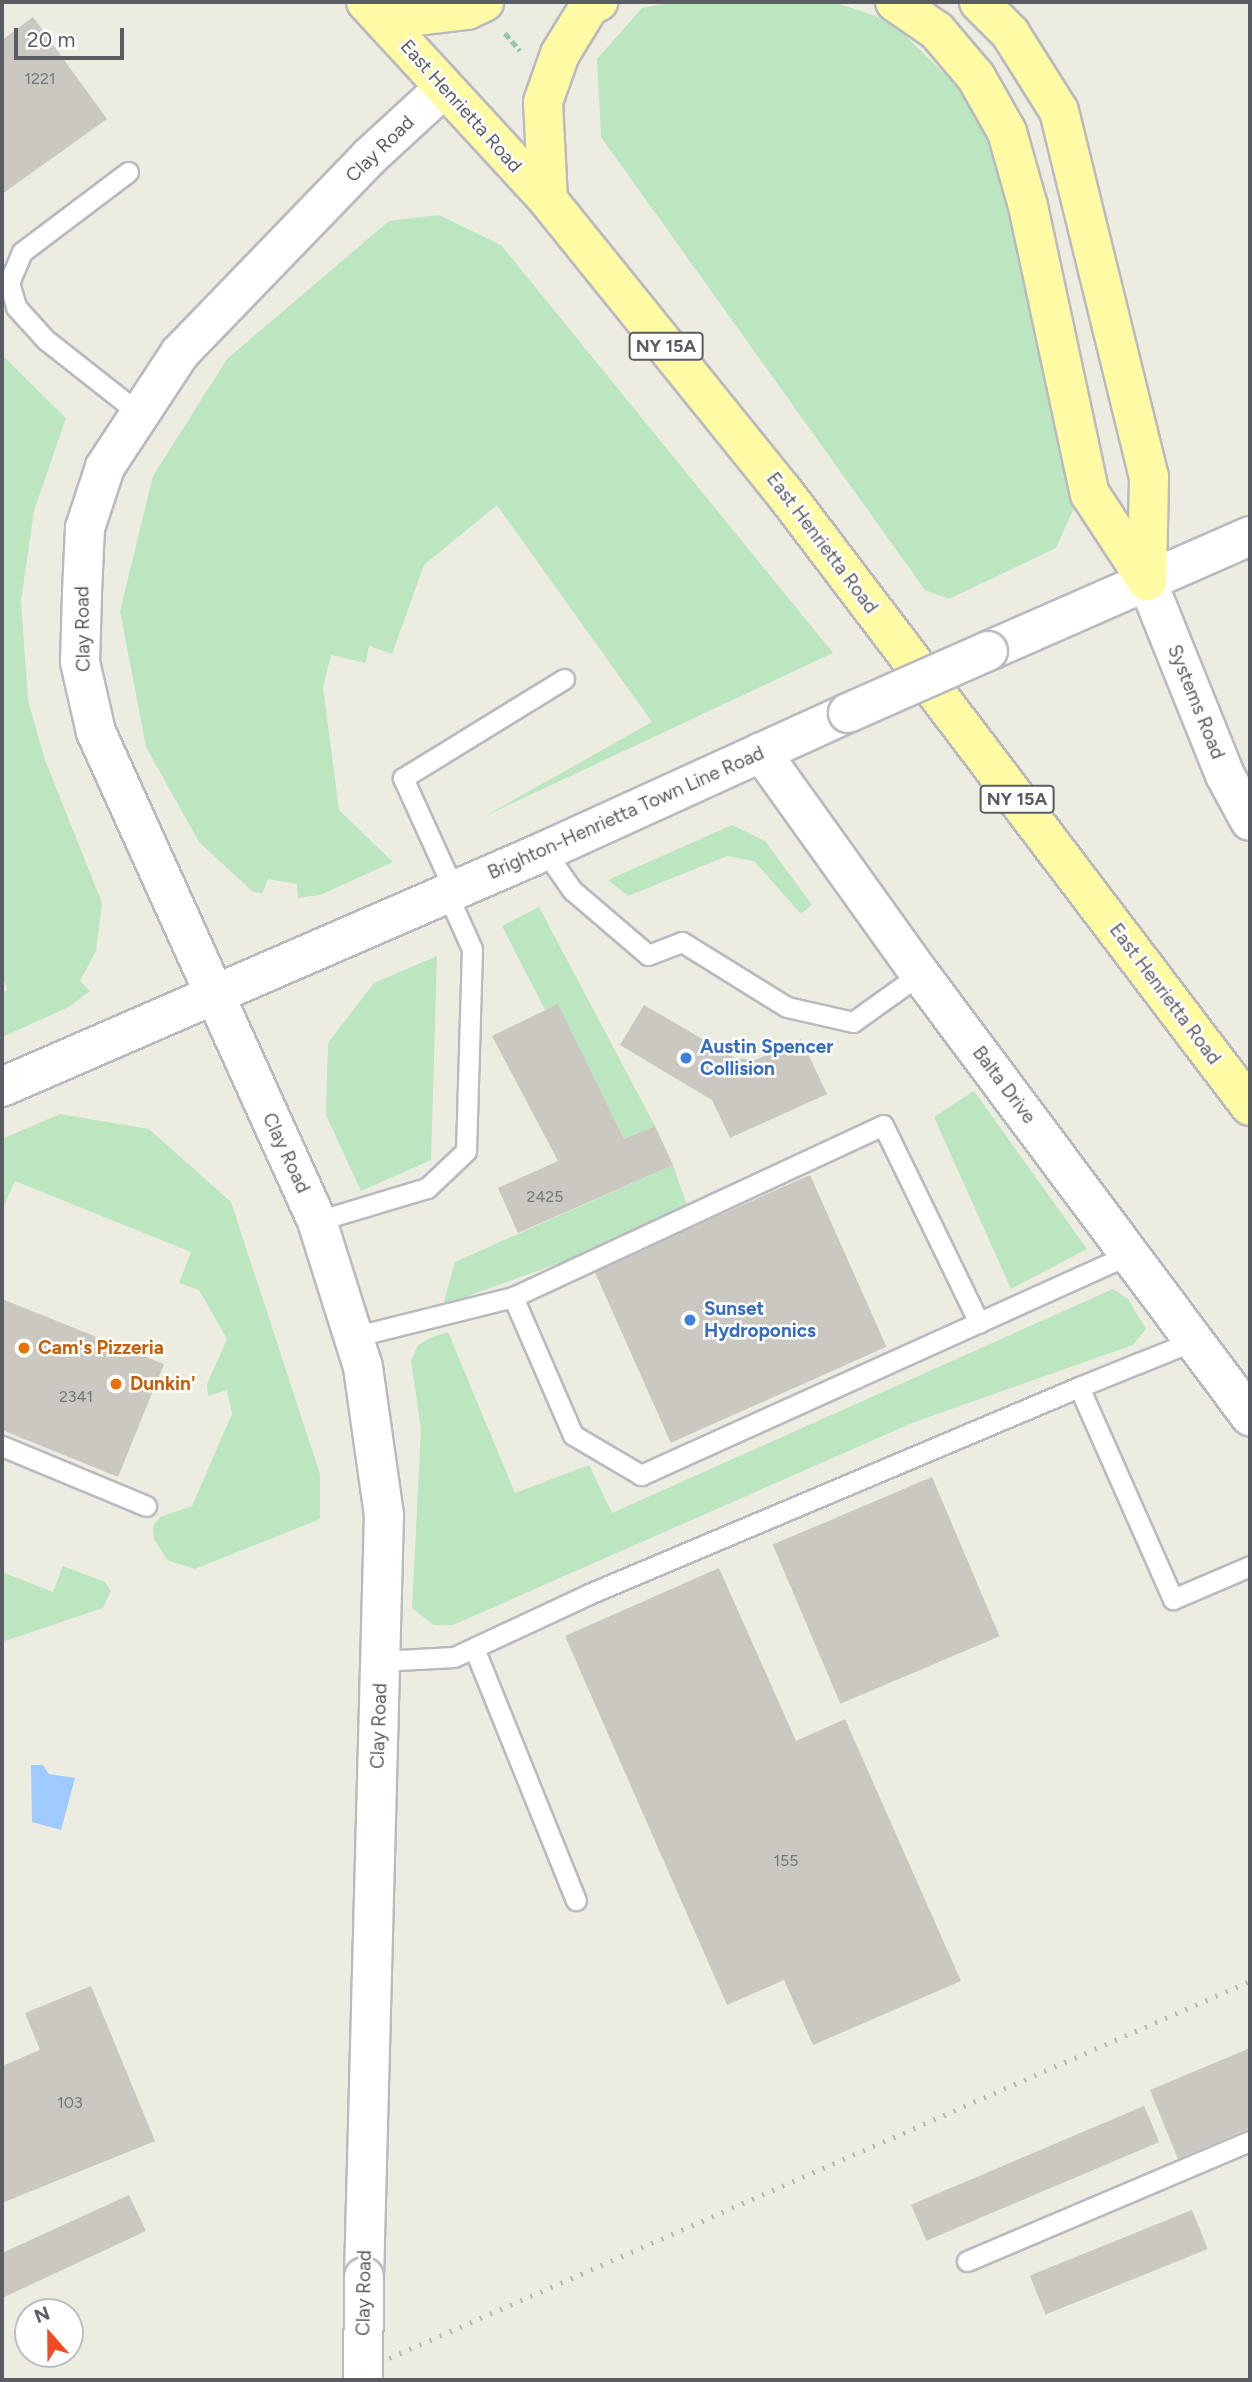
<!DOCTYPE html>
<style>
body{margin:0}
#map{position:relative;width:1252px;height:2382px;overflow:hidden;background:#edece1;font-family:Figtree,sans-serif}
div>[style]{position:absolute}
.green>*{inset:0;background:#bce6c0}
.water>*{inset:0;background:#9fcaff}
.building>*{inset:0;background:#cac8c0;transform-origin:0 0}
.path>*{height:4.5px;margin-top:-2.25px;transform-origin:0;background:repeating-linear-gradient(90deg,#94c7a9 0 7px,transparent 0 10.5px)}
.roads{filter:drop-shadow(2px 0 #b9bac0) drop-shadow(-2px 0 #b9bac0) drop-shadow(0 2px #b9bac0) drop-shadow(0 -2px #b9bac0)}
.service>*{height:19px;margin:-9.5px;padding:0 9.5px;transform-origin:9.5px;border-radius:9.5px;background:#fff}
.minor>*{height:38px;margin:-19px;padding:0 19px;transform-origin:19px;border-radius:19px;background:#fff}
.tertiary>*{height:38px;margin:-19px;padding:0 19px;transform-origin:19px;border-radius:19px;background:#fff}
.primary>*{height:38px;margin:-19px;padding:0 19px;transform-origin:19px;border-radius:19px;background:#fffaa4}
.rail>*{height:5px;margin-top:-2.5px;transform-origin:0;background:repeating-linear-gradient(90deg,#b4b5b5 0 2px,transparent 0 11px)}
.bridges{filter:drop-shadow(2px 0 #b9bac0) drop-shadow(-2px 0 #b9bac0) drop-shadow(0 2px #b9bac0) drop-shadow(0 -2px #b9bac0)}
.tertiary-bridge>*{height:38px;margin:-19px;padding:0 19px;transform-origin:19px;border-radius:19px;background:#fff}
.dots>*{width:19px;height:19px;translate:-50% -50%;box-sizing:border-box;border:4px solid #fff;border-radius:50%}
span{translate:-50% -50%;white-space:nowrap;text-align:center;line-height:1.15;-webkit-text-stroke:5px #fff;paint-order:stroke}
.number-label{font-size:16px;color:#75777a}
.number-label span{-webkit-text-stroke-width:0}
.shield-label span{padding:2px 5px;background:#fff;border:2px solid;border-radius:5px;-webkit-text-stroke-width:0}
.shield-label{font-size:18px;color:#595c62;font-weight:700}
.street-label{font-size:19px;color:#595c62}
.shop-label{font-size:19px;color:#366cbe;font-weight:700}
.left{translate:0 -50%;text-align:left}
.food-label{font-size:19px;color:#c56008;font-weight:700}
.frame{position:absolute;inset:0;border:4px solid #595c62;pointer-events:none}
.north{position:absolute;left:14px;top:2298px;width:70px;height:70px;box-sizing:border-box;background:#fff;border:2px solid #bdbec0;border-radius:50%;rotate:339deg;font-size:19px;font-weight:700;line-height:28px;text-align:center;color:#595c62}
.north::after{content:'';display:block;margin:auto;width:24px;height:32px;background:#ef4b25;clip-path:polygon(50% 0,100% 100%,50% 72%,0 100%)}
.scale{position:absolute;left:14px;top:28px;width:110px;height:32px;box-sizing:border-box;border:4px solid #595c62;border-top:0;padding-left:9px;font-size:21px;line-height:24px;white-space:nowrap;color:#595c62;-webkit-text-stroke:5px #fff;paint-order:stroke}
</style>
<div id="map">
<div class="green">
<i style="clip-path:polygon(676px 2px,834px 2px,890px 21px,980px 108px,1013px 219px,1073px 510px,1056px 548px,949px 599px,925px 590px,601px 137px,597px 59px,642px 8px)"></i>
<i style="clip-path:polygon(439px 215px,501px 245px,833px 653px,485px 816px,652px 722px,497px 505px,424px 565px,392px 654px,369px 646px,366px 663px,331px 655px,323px 687px,339px 810px,393px 862px,320px 895px,298px 898px,297px 884px,268px 879px,262px 894px,252px 891px,199px 842px,146px 747px,120px 611px,153px 476px,227px 359px,389px 221px)"></i>
<i style="clip-path:polygon(2px 355px,66px 418px,34px 511px,21px 601px,28px 700px,45px 760px,102px 903px,96px 951px,80px 981px,90px 991px,69px 1007px,2px 1037px,2px 993px,8px 990px,2px 977px)"></i>
<i style="clip-path:polygon(732px 825px,765px 841px,812px 905px,801px 914px,754px 861px,727px 856px,628px 896px,608px 880px)"></i>
<i style="clip-path:polygon(539px 907px,655px 1126px,624px 1139px,558px 1005px,545px 1010px,502px 926px)"></i>
<i style="clip-path:polygon(437px 956px,431px 1160px,361px 1191px,326px 1115px,328px 1043px,374px 983px)"></i>
<i style="clip-path:polygon(974px 1091px,1087px 1249px,1011px 1289px,934px 1117px)"></i>
<i style="clip-path:polygon(60px 1114px,149px 1129px,231px 1202px,320px 1474px,320px 1519px,195px 1569px,167px 1560px,154px 1539px,153px 1526px,160px 1517px,192px 1506px,232px 1414px,227px 1390px,208px 1396px,207px 1384px,227px 1339px,199px 1290px,179px 1283px,191px 1252px,15px 1181px,2px 1210px,2px 1139px)"></i>
<i style="clip-path:polygon(673px 1165px,687px 1205px,587px 1253px,443px 1305px,455px 1262px)"></i>
<i style="clip-path:polygon(1113px 1289px,1128px 1299px,1146px 1329px,1133px 1345px,912px 1423px,453px 1625px,434px 1625px,412px 1608px,421px 1430px,411px 1361px,418px 1345px,432px 1337px,448px 1332px,515px 1493px,589px 1465px,612px 1513px)"></i>
<i style="clip-path:polygon(63px 1566px,105px 1582px,111px 1591px,103px 1608px,2px 1642px,2px 1572px,53px 1592px)"></i>
</div>
<div class="water">
<i style="clip-path:polygon(31px 1765px,43px 1765px,49px 1774px,75px 1778px,61px 1830px,32px 1822px)"></i>
</div>
<div class="building">
<i style="clip-path:polygon(33px 17px,107px 119px,2px 194px,2px 40px)"></i>
<i style="clip-path:polygon(558px 1004px,624px 1139px,655px 1126px,673px 1165px,518px 1233px,498px 1188px,558px 1161px,492px 1036px)"></i>
<i style="clip-path:polygon(644px 1005px,735px 1058px,755px 1060px,801px 1039px,827px 1094px,730px 1138px,712px 1100px,620px 1045px)"></i>
<i style="left:810px;top:1175px;width:188px;height:236px;rotate:66deg"></i>
<i style="clip-path:polygon(2px 1299px,164px 1364px,118px 1477px,2px 1430px)"></i>
<i style="left:932px;top:1477px;width:173px;height:173px;rotate:67deg"></i>
<i style="clip-path:polygon(719px 1568px,796px 1741px,845px 1719px,961px 1981px,813px 2045px,784px 1980px,727px 2005px,565px 1636px)"></i>
<i style="clip-path:polygon(91px 1986px,155px 2141px,2px 2203px,2px 2066px,40px 2050px,25px 2013px)"></i>
<i style="clip-path:polygon(1250px 2048px,1250px 2128px,1178px 2159px,1150px 2090px)"></i>
<i style="left:1144px;top:2106px;width:39px;height:253px;rotate:67deg"></i>
<i style="clip-path:polygon(129px 2195px,146px 2231px,2px 2298px,2px 2253px)"></i>
<i style="left:1192px;top:2210px;width:42px;height:175px;rotate:68deg"></i>
</div>
<div class="path">
<i style="left:505px;top:33px;width:23px;rotate:49deg"></i>
</div>
<div class="roads">
<div class="service">
<i style="left:128px;top:172px;width:133px;rotate:143deg"></i>
<i style="left:22px;top:252px;width:33px;rotate:113deg"></i>
<i style="left:9px;top:282px;width:26px;rotate:74deg"></i>
<i style="left:16px;top:307px;width:45px;rotate:47.7deg"></i>
<i style="left:46px;top:340px;width:120px;rotate:38.2deg"></i>
<i style="left:545px;top:851px;width:47px;rotate:55.3deg"></i>
<i style="left:572px;top:890px;width:100px;rotate:40.5deg"></i>
<i style="left:648px;top:955px;width:36px;rotate:-21deg"></i>
<i style="left:682px;top:942px;width:123px;rotate:31.8deg"></i>
<i style="left:787px;top:1007px;width:68px;rotate:12.8deg"></i>
<i style="left:853px;top:1022px;width:82px;rotate:-35.6deg"></i>
<i style="left:454px;top:890px;width:123px;rotate:-114.5deg"></i>
<i style="left:403px;top:778px;width:189px;rotate:-31.6deg"></i>
<i style="left:317px;top:1221px;width:115px;rotate:-16.7deg"></i>
<i style="left:427px;top:1188px;width:54px;rotate:-43.5deg"></i>
<i style="left:466px;top:1151px;width:202px;rotate:-88.3deg"></i>
<i style="left:472px;top:949px;width:61px;rotate:-114.1deg"></i>
<i style="left:513px;top:1297px;width:150px;rotate:66.5deg"></i>
<i style="left:573px;top:1435px;width:79px;rotate:30.5deg"></i>
<i style="left:641px;top:1475px;width:537px;rotate:-24.32deg"></i>
<i style="left:353px;top:1337px;width:165px;rotate:-14deg"></i>
<i style="left:513px;top:1297px;width:408px;rotate:-24.9deg"></i>
<i style="left:883px;top:1125px;width:220px;rotate:64.1deg"></i>
<i style="left:1193px;top:1341px;width:123px;rotate:158deg"></i>
<i style="left:1079px;top:1387px;width:232px;rotate:66.1deg"></i>
<i style="left:1173px;top:1599px;width:84px;rotate:-23.2deg"></i>
<i style="left:2px;top:1446px;width:156px;rotate:22.6deg"></i>
<i style="left:474px;top:1648px;width:272px;rotate:68deg"></i>
<i style="left:380px;top:1661px;width:74px;rotate:-3.1deg"></i>
<i style="left:454px;top:1657px;width:149px;rotate:-25deg"></i>
<i style="left:589px;top:1594px;width:532px;rotate:-22.9deg"></i>
<i style="left:967px;top:2261px;width:307px;rotate:-23deg"></i>
</div>
<div class="minor">
<i style="left:1147px;top:581px;width:209px;rotate:68.1deg"></i>
<i style="left:1225px;top:775px;width:52px;rotate:61.5deg"></i>
<i style="left:761px;top:752px;width:273px;rotate:54.4deg"></i>
<i style="left:920px;top:974px;width:552px;rotate:53.25deg"></i>
</div>
<div class="tertiary">
<i style="left:988px;top:651px;width:286px;rotate:-23.7deg"></i>
<i style="left:2px;top:1087px;width:592px;rotate:-23.49deg"></i>
<i style="left:545px;top:851px;width:333px;rotate:-24.5deg"></i>
<i style="left:364px;top:2277px;width:762px;rotate:-88.5deg"></i>
<i style="left:384px;top:1515px;width:149px;rotate:-98.1deg"></i>
<i style="left:363px;top:1367px;width:153px;rotate:-107.5deg"></i>
<i style="left:317px;top:1221px;width:537px;rotate:-114.32deg"></i>
<i style="left:96px;top:732px;width:72px;rotate:-102.9deg"></i>
<i style="left:80px;top:662px;width:69px;rotate:-88.3deg"></i>
<i style="left:82px;top:593px;width:65px;rotate:-87.4deg"></i>
<i style="left:85px;top:528px;width:64px;rotate:-71.8deg"></i>
<i style="left:105px;top:467px;width:136px;rotate:-56.7deg"></i>
<i style="left:180px;top:353px;width:271px;rotate:-46deg"></i>
<i style="left:368px;top:158px;width:103px;rotate:-42.6deg"></i>
</div>
<div class="primary">
<i style="left:366px;top:2px;width:269px;rotate:47.4deg"></i>
<i style="left:548px;top:200px;width:374px;rotate:51.1deg"></i>
<i style="left:783px;top:491px;width:772px;rotate:52.79deg"></i>
<i style="left:895px;top:2px;width:51px;rotate:34.6deg"></i>
<i style="left:937px;top:31px;width:60px;rotate:49.7deg"></i>
<i style="left:976px;top:77px;width:63px;rotate:60.6deg"></i>
<i style="left:1007px;top:132px;width:77px;rotate:74.2deg"></i>
<i style="left:1028px;top:206px;width:295px;rotate:77.9deg"></i>
<i style="left:1090px;top:494px;width:104px;rotate:56.8deg"></i>
<i style="left:979px;top:2px;width:44px;rotate:45deg"></i>
<i style="left:1010px;top:33px;width:92px;rotate:57.9deg"></i>
<i style="left:1059px;top:111px;width:377px;rotate:76.2deg"></i>
<i style="left:1149px;top:477px;width:104px;rotate:91.1deg"></i>
<i style="left:384px;top:20px;width:84px;rotate:-6.9deg"></i>
<i style="left:467px;top:10px;width:19px;rotate:-25deg"></i>
<i style="left:548px;top:200px;width:98px;rotate:-92.9deg"></i>
<i style="left:543px;top:102px;width:51px;rotate:-70.5deg"></i>
<i style="left:560px;top:54px;width:57px;rotate:-58.5deg"></i>
<i style="left:590px;top:5px;width:9px;rotate:-21deg"></i>
</div>
</div>
<div class="rail">
<i style="left:339px;top:2380px;width:995px;rotate:-23.65deg"></i>
</div>
<div class="bridges">
<div class="tertiary-bridge">
<i style="left:848px;top:713px;width:153px;rotate:-23.9deg"></i>
<i style="left:363px;top:2380px;width:103px;rotate:-89.4deg"></i>
</div>
</div>
<div class="dots">
<i style="left:686px;top:1058px;background:#3f7fe0"></i>
<i style="left:690px;top:1320px;background:#3f7fe0"></i>
<i style="left:24px;top:1348px;background:#e8710a"></i>
<i style="left:116px;top:1384px;background:#e8710a"></i>
</div>
<div class="number-label">
<span style="left:40px;top:79px">1221</span>
<span style="left:545px;top:1197px">2425</span>
<span style="left:76px;top:1397px">2341</span>
<span style="left:786px;top:1861px">155</span>
<span style="left:70px;top:2103px">103</span>
</div>
<div class="shield-label">
<span style="left:666px;top:346px">NY 15A</span>
<span style="left:1017px;top:799px">NY 15A</span>
</div>
<div class="street-label">
<span style="left:461px;top:106px;rotate:48deg">East Henrietta Road</span>
<span style="left:380px;top:149px;rotate:-44deg">Clay Road</span>
<span style="left:822px;top:543px;rotate:53deg">East Henrietta Road</span>
<span style="left:83px;top:629px;rotate:-91deg">Clay Road</span>
<span style="left:1196px;top:702px;rotate:68deg">Systems Road</span>
<span style="left:626px;top:813px;rotate:-24deg">Brighton-Henrietta Town Line Road</span>
<span style="left:1165px;top:994px;rotate:53deg">East Henrietta Road</span>
<span style="left:1004px;top:1085px;rotate:53deg">Balta Drive</span>
<span style="left:286px;top:1153px;rotate:65deg">Clay Road</span>
<span style="left:379px;top:1726px;rotate:-88deg">Clay Road</span>
<span style="left:364px;top:2293px;rotate:-89deg">Clay Road</span>
</div>
<div class="shop-label">
<span class="left" style="left:700px;top:1058px">Austin Spencer<br>Collision</span>
<span class="left" style="left:704px;top:1320px">Sunset<br>Hydroponics</span>
</div>
<div class="food-label">
<span class="left" style="left:38px;top:1348px">Cam's Pizzeria</span>
<span class="left" style="left:130px;top:1384px">Dunkin'</span>
</div>
<div class="frame"></div>
<div class="north">N</div>
<div class="scale">20 m</div>
</div>
